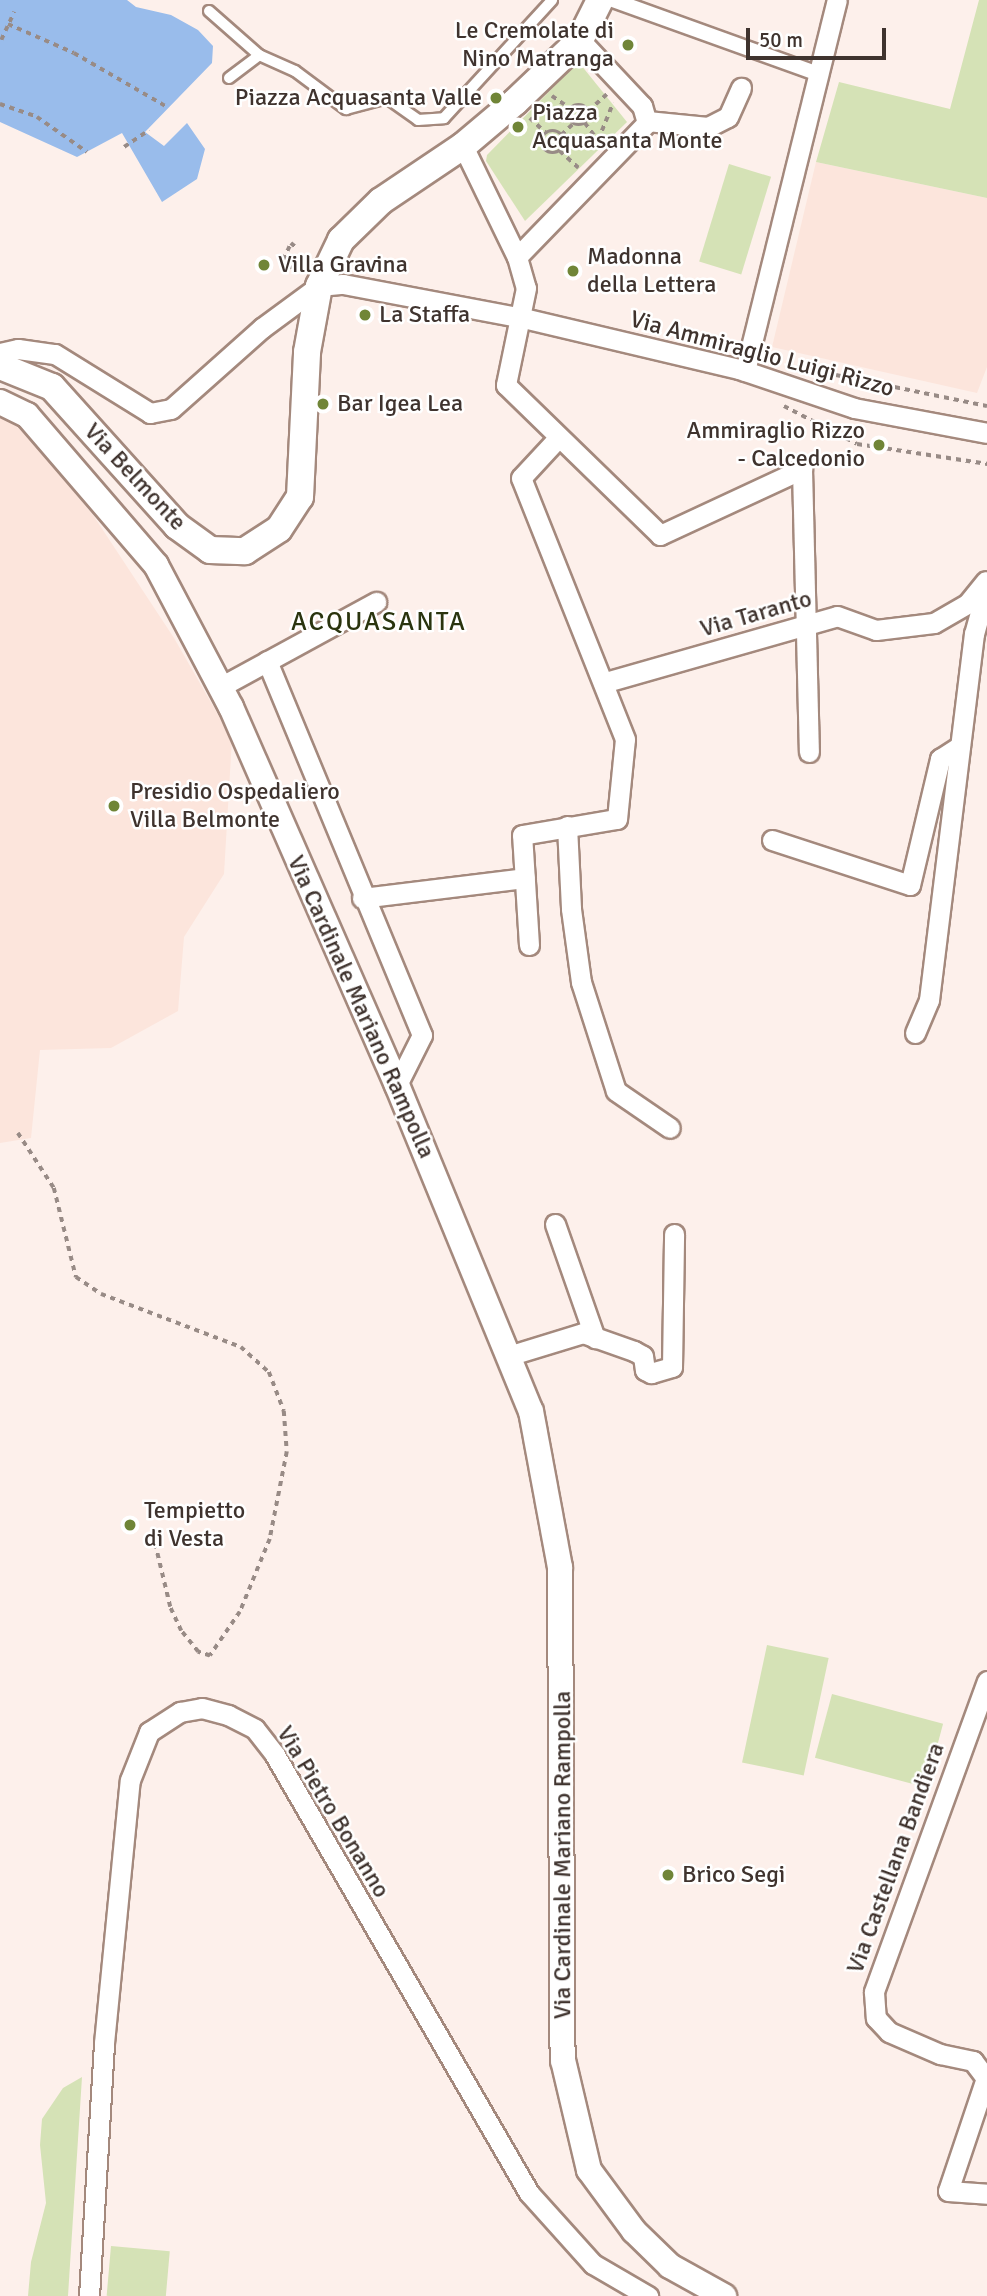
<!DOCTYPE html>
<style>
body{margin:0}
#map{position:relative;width:987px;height:2296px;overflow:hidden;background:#fdf0eb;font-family:Signika,sans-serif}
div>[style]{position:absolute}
.built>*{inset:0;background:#fce5dc}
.green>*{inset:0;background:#d5e2b6;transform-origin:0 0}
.water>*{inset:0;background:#99bceb}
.path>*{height:3.5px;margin-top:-1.75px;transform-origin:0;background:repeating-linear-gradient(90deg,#988b86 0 5px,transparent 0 10px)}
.path>.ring{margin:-1.75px;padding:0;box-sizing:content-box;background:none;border:3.5px solid #988b86;border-radius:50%}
.roads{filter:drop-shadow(2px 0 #a4897d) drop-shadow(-2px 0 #a4897d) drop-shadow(0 2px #a4897d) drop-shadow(0 -2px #a4897d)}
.service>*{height:10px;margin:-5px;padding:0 5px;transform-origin:5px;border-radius:5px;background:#fff}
.pedestrian>*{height:14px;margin:-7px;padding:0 7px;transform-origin:7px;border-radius:7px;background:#fff}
.minor>*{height:19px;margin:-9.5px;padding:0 9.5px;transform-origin:9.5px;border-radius:9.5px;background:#fff}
.tertiary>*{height:24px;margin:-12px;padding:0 12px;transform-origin:12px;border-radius:12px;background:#fff}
.secondary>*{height:26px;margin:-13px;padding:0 13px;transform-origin:13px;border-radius:13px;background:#fff}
.dots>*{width:19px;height:19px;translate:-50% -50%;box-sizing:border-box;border:4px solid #fff;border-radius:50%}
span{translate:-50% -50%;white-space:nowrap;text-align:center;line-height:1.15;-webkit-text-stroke:5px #fff;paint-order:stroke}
.poi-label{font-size:24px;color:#3f332e}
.right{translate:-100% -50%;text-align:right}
.left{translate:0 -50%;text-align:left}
.street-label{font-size:24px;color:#3f332e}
.neighbourhood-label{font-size:26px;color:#2a340e;letter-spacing:2px}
.scale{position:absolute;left:746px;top:28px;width:140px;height:32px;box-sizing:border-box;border:4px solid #3f332e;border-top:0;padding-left:9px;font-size:21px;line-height:24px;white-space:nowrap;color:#3f332e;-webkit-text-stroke:5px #fff;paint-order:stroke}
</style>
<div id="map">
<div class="built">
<i style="clip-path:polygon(816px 162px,987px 198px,987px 367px,977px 393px,772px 347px)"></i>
<i style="clip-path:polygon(0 416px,21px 428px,93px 515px,174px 638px,232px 739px,224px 874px,184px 937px,178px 1011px,111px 1048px,40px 1050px,31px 1138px,0 1143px)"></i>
</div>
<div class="green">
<i style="clip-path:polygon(979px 0,987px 0,987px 198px,816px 162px,839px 82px,950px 109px)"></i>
<i style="clip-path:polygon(575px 65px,581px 65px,627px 122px,525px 221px,486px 161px,487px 155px)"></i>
<i style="left:729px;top:164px;width:44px;height:102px;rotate:17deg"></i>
<i style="left:767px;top:1645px;width:63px;height:120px;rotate:12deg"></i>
<i style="left:832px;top:1694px;width:115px;height:66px;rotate:15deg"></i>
<i style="clip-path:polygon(82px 2077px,68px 2296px,28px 2296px,31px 2262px,46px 2203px,40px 2145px,42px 2119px,63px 2088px)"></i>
<i style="left:111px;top:2246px;width:59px;height:50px;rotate:5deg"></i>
</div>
<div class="water">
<i style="clip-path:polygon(0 0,127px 0,136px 7px,171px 15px,198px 30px,213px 46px,212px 63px,145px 132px,164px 146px,187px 123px,205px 149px,197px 179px,162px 202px,122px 133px,77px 157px,0 122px)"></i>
</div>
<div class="path">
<i style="left:8px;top:24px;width:72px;rotate:23.7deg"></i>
<i style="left:74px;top:53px;width:108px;rotate:30.1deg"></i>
<i style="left:1px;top:40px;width:31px;rotate:-65deg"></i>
<i style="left:552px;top:96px;width:23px;rotate:34deg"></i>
<i style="left:0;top:104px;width:39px;rotate:19deg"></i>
<i style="left:37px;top:117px;width:61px;rotate:35deg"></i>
<i class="ring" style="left:569px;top:105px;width:16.5px;height:16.5px"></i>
<i style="left:588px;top:111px;width:25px;rotate:-42deg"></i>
<i style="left:530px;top:118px;width:22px;rotate:43deg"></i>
<i style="left:585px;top:123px;width:21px;rotate:53deg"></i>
<i class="ring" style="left:542px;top:131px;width:18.5px;height:18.5px"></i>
<i style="left:561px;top:135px;width:18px;rotate:-43deg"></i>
<i style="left:598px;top:140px;width:40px;rotate:-68deg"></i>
<i style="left:124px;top:147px;width:30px;rotate:-34deg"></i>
<i style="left:560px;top:151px;width:25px;rotate:42deg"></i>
<i style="left:292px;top:267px;width:6px;rotate:162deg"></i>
<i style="left:286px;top:269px;width:9px;rotate:-108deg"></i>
<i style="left:283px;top:260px;width:19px;rotate:-65deg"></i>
<i style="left:291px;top:243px;width:9px;rotate:41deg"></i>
<i style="left:797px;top:367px;width:194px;rotate:11.6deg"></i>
<i style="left:784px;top:406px;width:82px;rotate:27.5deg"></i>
<i style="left:857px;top:444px;width:132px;rotate:8.7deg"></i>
<i style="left:18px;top:1133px;width:66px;rotate:56.8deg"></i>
<i style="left:54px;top:1188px;width:92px;rotate:76.1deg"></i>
<i style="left:76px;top:1277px;width:30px;rotate:34deg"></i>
<i style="left:101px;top:1294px;width:150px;rotate:20.7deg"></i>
<i style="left:241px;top:1347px;width:38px;rotate:42deg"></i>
<i style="left:269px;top:1372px;width:42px;rotate:69deg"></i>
<i style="left:284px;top:1411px;width:41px;rotate:85.8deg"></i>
<i style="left:287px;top:1452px;width:89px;rotate:101.1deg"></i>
<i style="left:270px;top:1539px;width:79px;rotate:112.3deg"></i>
<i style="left:240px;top:1612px;width:53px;rotate:124.3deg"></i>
<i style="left:210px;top:1656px;width:13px;rotate:-162deg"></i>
<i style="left:198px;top:1652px;width:27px;rotate:-129deg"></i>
<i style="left:181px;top:1631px;width:26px;rotate:-115deg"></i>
<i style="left:170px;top:1607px;width:77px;rotate:-103.5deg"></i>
</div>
<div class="roads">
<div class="service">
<i style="left:209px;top:11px;width:67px;rotate:41.3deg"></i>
<i style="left:259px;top:55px;width:39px;rotate:24deg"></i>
<i style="left:295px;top:71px;width:64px;rotate:36.7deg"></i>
<i style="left:346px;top:109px;width:42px;rotate:-15deg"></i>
<i style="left:387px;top:98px;width:38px;rotate:35deg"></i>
<i style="left:418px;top:120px;width:26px;rotate:-4deg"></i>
<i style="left:444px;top:118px;width:160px;rotate:-47.5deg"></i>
<i style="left:229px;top:78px;width:38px;rotate:-37deg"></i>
</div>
<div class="pedestrian">
<i style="left:613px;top:0;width:218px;rotate:19.8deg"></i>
</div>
<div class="minor">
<i style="left:647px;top:121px;width:61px;rotate:5.6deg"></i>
<i style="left:708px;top:127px;width:22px;rotate:-27deg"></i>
<i style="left:728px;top:117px;width:32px;rotate:-66deg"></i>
<i style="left:463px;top:146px;width:123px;rotate:64.1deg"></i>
<i style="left:517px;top:257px;width:32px;rotate:74deg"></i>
<i style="left:526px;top:288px;width:99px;rotate:101.7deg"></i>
<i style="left:506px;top:385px;width:215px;rotate:44.2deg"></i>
<i style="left:660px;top:535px;width:157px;rotate:-24.9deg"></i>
<i style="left:802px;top:469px;width:283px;rotate:88.6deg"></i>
<i style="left:517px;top:257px;width:187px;rotate:-45.9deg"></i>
<i style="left:647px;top:123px;width:18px;rotate:-106deg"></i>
<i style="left:642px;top:106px;width:91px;rotate:-133.2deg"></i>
<i style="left:0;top:353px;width:18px;rotate:-13deg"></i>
<i style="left:18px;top:349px;width:37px;rotate:8deg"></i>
<i style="left:55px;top:354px;width:112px;rotate:31.8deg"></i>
<i style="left:150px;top:413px;width:21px;rotate:-11deg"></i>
<i style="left:171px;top:409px;width:122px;rotate:-41.7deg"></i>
<i style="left:262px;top:328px;width:71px;rotate:-36.4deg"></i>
<i style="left:319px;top:286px;width:24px;rotate:-5deg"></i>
<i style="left:343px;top:284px;width:183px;rotate:10.7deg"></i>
<i style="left:523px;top:318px;width:222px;rotate:13.3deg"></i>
<i style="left:739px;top:369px;width:121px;rotate:18.7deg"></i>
<i style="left:854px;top:408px;width:135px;rotate:10.6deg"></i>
<i style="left:745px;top:371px;width:382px;rotate:-76.1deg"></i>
<i style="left:267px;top:661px;width:405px;rotate:67.5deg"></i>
<i style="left:422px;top:1035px;width:56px;rotate:116.6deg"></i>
<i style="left:606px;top:682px;width:240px;rotate:-15.9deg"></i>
<i style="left:837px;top:616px;width:41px;rotate:19.7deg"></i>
<i style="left:876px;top:630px;width:58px;rotate:-6.9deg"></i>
<i style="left:934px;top:623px;width:39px;rotate:-30deg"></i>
<i style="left:968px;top:603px;width:28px;rotate:-51deg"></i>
<i style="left:220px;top:687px;width:178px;rotate:-28.6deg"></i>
<i style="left:567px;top:826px;width:83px;rotate:87.2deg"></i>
<i style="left:571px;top:909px;width:74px;rotate:82.2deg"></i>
<i style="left:581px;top:982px;width:114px;rotate:72.2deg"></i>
<i style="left:616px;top:1091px;width:65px;rotate:34.4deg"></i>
<i style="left:772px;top:840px;width:145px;rotate:18.1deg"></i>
<i style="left:910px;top:885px;width:130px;rotate:-76.6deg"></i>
<i style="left:940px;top:759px;width:24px;rotate:-33deg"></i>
<i style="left:362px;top:898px;width:164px;rotate:-7deg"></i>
<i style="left:529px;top:945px;width:110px;rotate:-93.6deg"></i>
<i style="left:522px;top:835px;width:96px;rotate:-9.6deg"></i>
<i style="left:617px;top:819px;width:80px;rotate:-84.3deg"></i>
<i style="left:625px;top:739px;width:281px;rotate:-111.7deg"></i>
<i style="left:521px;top:478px;width:54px;rotate:-47.2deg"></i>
<i style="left:915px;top:1033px;width:36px;rotate:-67deg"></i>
<i style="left:929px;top:1000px;width:369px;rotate:-83deg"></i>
<i style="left:974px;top:634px;width:49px;rotate:-74.5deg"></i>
<i style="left:555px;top:1224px;width:121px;rotate:70.7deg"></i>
<i style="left:508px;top:1356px;width:78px;rotate:-17deg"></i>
<i style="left:583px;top:1333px;width:54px;rotate:19.4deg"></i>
<i style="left:634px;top:1351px;width:10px;rotate:29deg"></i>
<i style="left:643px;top:1356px;width:14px;rotate:82deg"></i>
<i style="left:645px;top:1370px;width:7px;rotate:27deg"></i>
<i style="left:651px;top:1373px;width:22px;rotate:-16deg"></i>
<i style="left:672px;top:1367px;width:133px;rotate:-89.1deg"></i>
<i style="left:987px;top:1681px;width:331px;rotate:110deg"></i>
<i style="left:874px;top:1992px;width:26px;rotate:86deg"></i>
<i style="left:876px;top:2018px;width:19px;rotate:47deg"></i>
<i style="left:889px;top:2032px;width:56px;rotate:23.3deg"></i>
<i style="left:940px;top:2054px;width:34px;rotate:12deg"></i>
<i style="left:973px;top:2061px;width:21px;rotate:53deg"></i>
<i style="left:986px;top:2078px;width:119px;rotate:108.6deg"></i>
<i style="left:948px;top:2191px;width:39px;rotate:4deg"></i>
<i style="left:89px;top:2296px;width:253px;rotate:-86.6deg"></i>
<i style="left:104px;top:2043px;width:264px;rotate:-84.4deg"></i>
<i style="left:130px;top:1780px;width:52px;rotate:-68.4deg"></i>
<i style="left:149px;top:1732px;width:37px;rotate:-33deg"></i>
<i style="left:180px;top:1712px;width:22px;rotate:-10deg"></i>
<i style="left:202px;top:1708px;width:27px;rotate:15deg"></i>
<i style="left:228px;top:1715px;width:30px;rotate:27deg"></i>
<i style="left:255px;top:1729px;width:33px;rotate:52deg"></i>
<i style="left:275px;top:1755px;width:506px;rotate:59.89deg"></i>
<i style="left:529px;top:2193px;width:96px;rotate:48deg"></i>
<i style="left:593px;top:2264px;width:64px;rotate:30.2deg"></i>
</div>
<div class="tertiary">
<i style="left:0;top:402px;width:30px;rotate:26deg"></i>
<i style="left:27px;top:415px;width:198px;rotate:49.3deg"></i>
<i style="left:156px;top:565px;width:161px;rotate:62.2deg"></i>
<i style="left:231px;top:707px;width:413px;rotate:66.3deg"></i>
<i style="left:397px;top:1085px;width:352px;rotate:67.7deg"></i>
<i style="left:531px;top:1411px;width:159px;rotate:79.5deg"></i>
<i style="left:560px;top:1567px;width:493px;rotate:89.7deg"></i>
<i style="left:563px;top:2060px;width:113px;rotate:76.7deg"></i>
<i style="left:589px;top:2170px;width:76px;rotate:53.6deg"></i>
<i style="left:634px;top:2231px;width:50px;rotate:44.2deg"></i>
<i style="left:670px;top:2266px;width:62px;rotate:29.1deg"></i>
</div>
<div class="secondary">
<i style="left:0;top:366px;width:56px;rotate:22deg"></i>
<i style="left:52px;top:387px;width:187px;rotate:48deg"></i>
<i style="left:177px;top:526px;width:41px;rotate:36deg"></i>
<i style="left:210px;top:550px;width:35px;rotate:2deg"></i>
<i style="left:245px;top:551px;width:40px;rotate:-32.9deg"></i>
<i style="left:279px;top:529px;width:38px;rotate:-57deg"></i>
<i style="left:300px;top:497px;width:145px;rotate:-87.2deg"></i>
<i style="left:307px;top:352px;width:67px;rotate:-79.7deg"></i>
<i style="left:319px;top:286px;width:51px;rotate:-64.4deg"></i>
<i style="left:341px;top:240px;width:56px;rotate:-44.3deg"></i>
<i style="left:381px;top:201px;width:99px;rotate:-33.9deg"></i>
<i style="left:463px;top:146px;width:68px;rotate:-40.2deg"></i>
<i style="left:515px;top:102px;width:90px;rotate:-43.6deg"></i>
<i style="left:580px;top:40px;width:45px;rotate:-63.4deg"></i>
</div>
</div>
<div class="dots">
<i style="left:628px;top:45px;background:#708537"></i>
<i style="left:496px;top:98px;background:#708537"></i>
<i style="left:518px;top:127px;background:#708537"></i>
<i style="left:264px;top:265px;background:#708537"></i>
<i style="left:573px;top:271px;background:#708537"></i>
<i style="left:365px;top:315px;background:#708537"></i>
<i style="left:323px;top:404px;background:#708537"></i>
<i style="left:879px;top:445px;background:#708537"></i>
<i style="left:114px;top:806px;background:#708537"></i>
<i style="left:130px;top:1525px;background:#708537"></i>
<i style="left:668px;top:1875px;background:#708537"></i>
</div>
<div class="poi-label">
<span class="right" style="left:614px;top:45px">Le Cremolate di<br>Nino Matranga</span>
<span class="right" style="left:482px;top:98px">Piazza Acquasanta Valle</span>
<span class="left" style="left:532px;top:127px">Piazza<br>Acquasanta Monte</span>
<span class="left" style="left:587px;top:271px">Madonna<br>della Lettera</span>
<span class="left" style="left:278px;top:265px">Villa Gravina</span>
<span class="left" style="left:379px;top:315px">La Staffa</span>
<span class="left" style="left:337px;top:404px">Bar Igea Lea</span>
<span class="right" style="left:865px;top:445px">Ammiraglio Rizzo<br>- Calcedonio</span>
<span class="left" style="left:130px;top:806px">Presidio Ospedaliero<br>Villa Belmonte</span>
<span class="left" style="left:144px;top:1525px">Tempietto<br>di Vesta</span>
<span class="left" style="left:682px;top:1875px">Brico Segi</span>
</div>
<div class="street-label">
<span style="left:762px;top:354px;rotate:15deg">Via Ammiraglio Luigi Rizzo</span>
<span style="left:135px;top:477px;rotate:47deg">Via Belmonte</span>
<span style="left:756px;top:614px;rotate:-16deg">Via Taranto</span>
<span style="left:361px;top:1007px;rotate:66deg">Via Cardinale Mariano Rampolla</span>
<span style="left:333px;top:1812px;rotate:59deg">Via Pietro Bonanno</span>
<span style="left:563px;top:1855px;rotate:-90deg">Via Cardinale Mariano Rampolla</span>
<span style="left:896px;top:1858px;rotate:-70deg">Via Castellana Bandiera</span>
</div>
<div class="neighbourhood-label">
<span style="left:379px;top:623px">ACQUASANTA</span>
</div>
<div class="scale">50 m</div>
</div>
